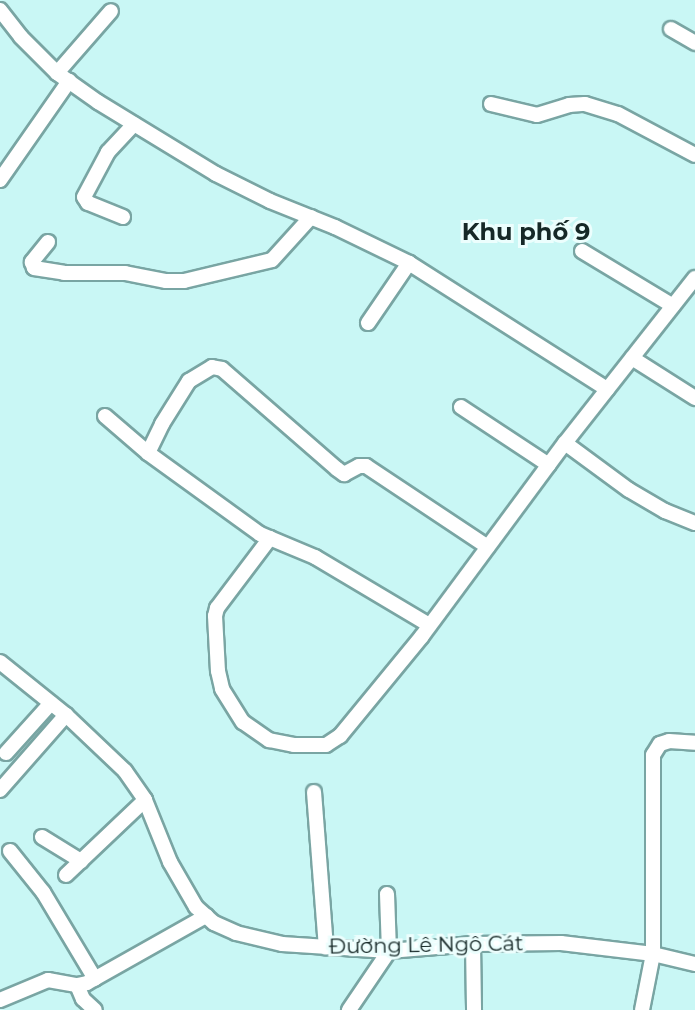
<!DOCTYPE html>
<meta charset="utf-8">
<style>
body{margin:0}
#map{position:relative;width:695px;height:1010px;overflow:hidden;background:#c9f7f5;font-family:Montserrat,sans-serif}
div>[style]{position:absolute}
.roads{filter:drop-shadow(2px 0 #79a5a3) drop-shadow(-2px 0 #79a5a3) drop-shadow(0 2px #79a5a3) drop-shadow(0 -2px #79a5a3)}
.minor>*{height:14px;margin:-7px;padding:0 7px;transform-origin:7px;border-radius:7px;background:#fff}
span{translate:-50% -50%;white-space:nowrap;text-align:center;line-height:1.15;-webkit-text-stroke:6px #ecfefd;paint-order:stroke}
.street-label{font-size:21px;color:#162827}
.quarter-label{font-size:24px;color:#162827;font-weight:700}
</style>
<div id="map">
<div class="roads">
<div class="minor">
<i style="left:0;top:10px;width:34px;rotate:52deg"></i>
<i style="left:21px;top:37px;width:51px;rotate:45deg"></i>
<i style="left:57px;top:73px;width:50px;rotate:35.3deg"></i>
<i style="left:98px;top:102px;width:138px;rotate:31.4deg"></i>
<i style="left:216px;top:174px;width:60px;rotate:26.6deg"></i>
<i style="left:270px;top:201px;width:70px;rotate:21.8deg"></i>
<i style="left:335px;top:227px;width:82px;rotate:25.9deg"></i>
<i style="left:409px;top:263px;width:235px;rotate:32.5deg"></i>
<i style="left:671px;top:29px;width:28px;rotate:30deg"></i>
<i style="left:57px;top:73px;width:82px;rotate:-48.9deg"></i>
<i style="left:491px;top:104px;width:47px;rotate:13.4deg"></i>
<i style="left:537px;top:115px;width:34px;rotate:-17deg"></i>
<i style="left:569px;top:105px;width:16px;rotate:-4deg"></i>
<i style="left:585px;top:104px;width:34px;rotate:17deg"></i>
<i style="left:618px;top:114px;width:87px;rotate:28deg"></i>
<i style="left:0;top:180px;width:121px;rotate:-55.1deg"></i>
<i style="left:123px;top:217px;width:38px;rotate:-158deg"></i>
<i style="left:88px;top:203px;width:7px;rotate:-124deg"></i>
<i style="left:84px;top:197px;width:51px;rotate:-61.9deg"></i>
<i style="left:108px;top:152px;width:38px;rotate:-47deg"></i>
<i style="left:48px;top:242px;width:26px;rotate:129deg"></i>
<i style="left:32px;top:262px;width:6px;rotate:72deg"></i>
<i style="left:34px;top:268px;width:30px;rotate:9deg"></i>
<i style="left:64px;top:273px;width:61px"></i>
<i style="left:125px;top:273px;width:42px;rotate:11deg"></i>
<i style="left:166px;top:281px;width:18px"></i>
<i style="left:184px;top:281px;width:90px;rotate:-13.4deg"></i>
<i style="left:272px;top:260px;width:58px;rotate:-47.8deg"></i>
<i style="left:582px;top:251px;width:106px;rotate:31.1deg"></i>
<i style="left:368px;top:323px;width:73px;rotate:-55.7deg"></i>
<i style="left:632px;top:358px;width:75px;rotate:32.4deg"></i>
<i style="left:461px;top:407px;width:105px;rotate:33.4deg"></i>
<i style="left:105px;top:416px;width:57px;rotate:40.7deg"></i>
<i style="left:148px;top:453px;width:138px;rotate:35.9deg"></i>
<i style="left:260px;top:534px;width:60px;rotate:22.7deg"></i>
<i style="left:315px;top:557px;width:133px;rotate:30.8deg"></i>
<i style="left:565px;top:443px;width:79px;rotate:36.3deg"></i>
<i style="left:629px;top:490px;width:42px;rotate:30.3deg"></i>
<i style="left:665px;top:511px;width:32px;rotate:22deg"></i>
<i style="left:148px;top:453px;width:32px;rotate:-64deg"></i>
<i style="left:162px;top:424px;width:51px;rotate:-57.9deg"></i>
<i style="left:189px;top:381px;width:27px;rotate:-31deg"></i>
<i style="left:212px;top:367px;width:10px;rotate:11deg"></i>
<i style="left:222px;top:369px;width:152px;rotate:41deg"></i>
<i style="left:337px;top:469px;width:9px;rotate:36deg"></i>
<i style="left:344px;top:474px;width:17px;rotate:-28deg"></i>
<i style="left:359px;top:466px;width:7px"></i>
<i style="left:366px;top:466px;width:146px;rotate:33.6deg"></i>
<i style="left:270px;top:538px;width:88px;rotate:127.1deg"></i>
<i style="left:217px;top:608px;width:8px;rotate:104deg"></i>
<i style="left:215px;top:616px;width:55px;rotate:86.9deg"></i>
<i style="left:218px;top:671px;width:18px;rotate:77deg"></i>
<i style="left:222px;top:689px;width:39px;rotate:58deg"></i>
<i style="left:243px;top:722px;width:32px;rotate:35deg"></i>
<i style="left:269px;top:740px;width:25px;rotate:11deg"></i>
<i style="left:294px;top:745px;width:32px"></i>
<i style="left:326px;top:745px;width:17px;rotate:-33deg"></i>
<i style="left:340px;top:736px;width:129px;rotate:-50.6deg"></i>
<i style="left:422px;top:636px;width:240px;rotate:-53.5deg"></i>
<i style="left:565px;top:443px;width:210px;rotate:-51.8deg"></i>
<i style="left:0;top:662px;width:85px;rotate:38.8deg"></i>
<i style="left:66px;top:715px;width:81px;rotate:43.5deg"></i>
<i style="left:125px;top:771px;width:35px;rotate:55deg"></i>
<i style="left:145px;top:800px;width:67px;rotate:68deg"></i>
<i style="left:170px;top:862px;width:52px;rotate:60deg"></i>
<i style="left:196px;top:907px;width:24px;rotate:42deg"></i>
<i style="left:214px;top:923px;width:24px;rotate:24deg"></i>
<i style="left:236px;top:933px;width:47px;rotate:13.4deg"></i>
<i style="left:282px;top:944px;width:107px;rotate:3.7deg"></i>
<i style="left:389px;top:951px;width:84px;rotate:-4.8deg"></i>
<i style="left:473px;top:944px;width:88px;rotate:-0.7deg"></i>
<i style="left:561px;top:943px;width:93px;rotate:6.8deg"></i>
<i style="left:653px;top:954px;width:43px;rotate:13.4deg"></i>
<i style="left:6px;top:753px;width:67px;rotate:-48deg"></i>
<i style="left:0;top:790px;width:100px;rotate:-48.7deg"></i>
<i style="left:314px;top:792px;width:156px;rotate:85.6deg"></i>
<i style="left:42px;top:837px;width:46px;rotate:31.6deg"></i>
<i style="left:10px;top:851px;width:53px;rotate:51.2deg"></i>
<i style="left:43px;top:892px;width:101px;rotate:59.1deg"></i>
<i style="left:66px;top:875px;width:109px;rotate:-43.5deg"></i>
<i style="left:473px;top:944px;width:66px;rotate:89.1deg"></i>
<i style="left:77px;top:985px;width:15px;rotate:67deg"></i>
<i style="left:83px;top:999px;width:16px;rotate:43deg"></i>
<i style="left:0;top:1000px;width:52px;rotate:-22.6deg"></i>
<i style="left:48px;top:980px;width:29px;rotate:10deg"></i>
<i style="left:77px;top:985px;width:10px;rotate:-11deg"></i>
<i style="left:87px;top:983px;width:137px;rotate:-29.4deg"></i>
<i style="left:349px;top:1010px;width:71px;rotate:-55.9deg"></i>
<i style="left:389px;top:951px;width:57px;rotate:-92deg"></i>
<i style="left:642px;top:1010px;width:57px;rotate:-78.9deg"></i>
<i style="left:653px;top:954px;width:199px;rotate:-90deg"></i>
<i style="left:653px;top:755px;width:13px;rotate:-58deg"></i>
<i style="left:660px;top:744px;width:9px;rotate:-18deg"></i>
<i style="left:669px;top:741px;width:26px;rotate:4deg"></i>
</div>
</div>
<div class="street-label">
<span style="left:426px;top:945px;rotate:-1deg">Đường Lê Ngô Cát</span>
</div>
<div class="quarter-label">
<span style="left:526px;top:232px">Khu phố 9</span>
</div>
</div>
